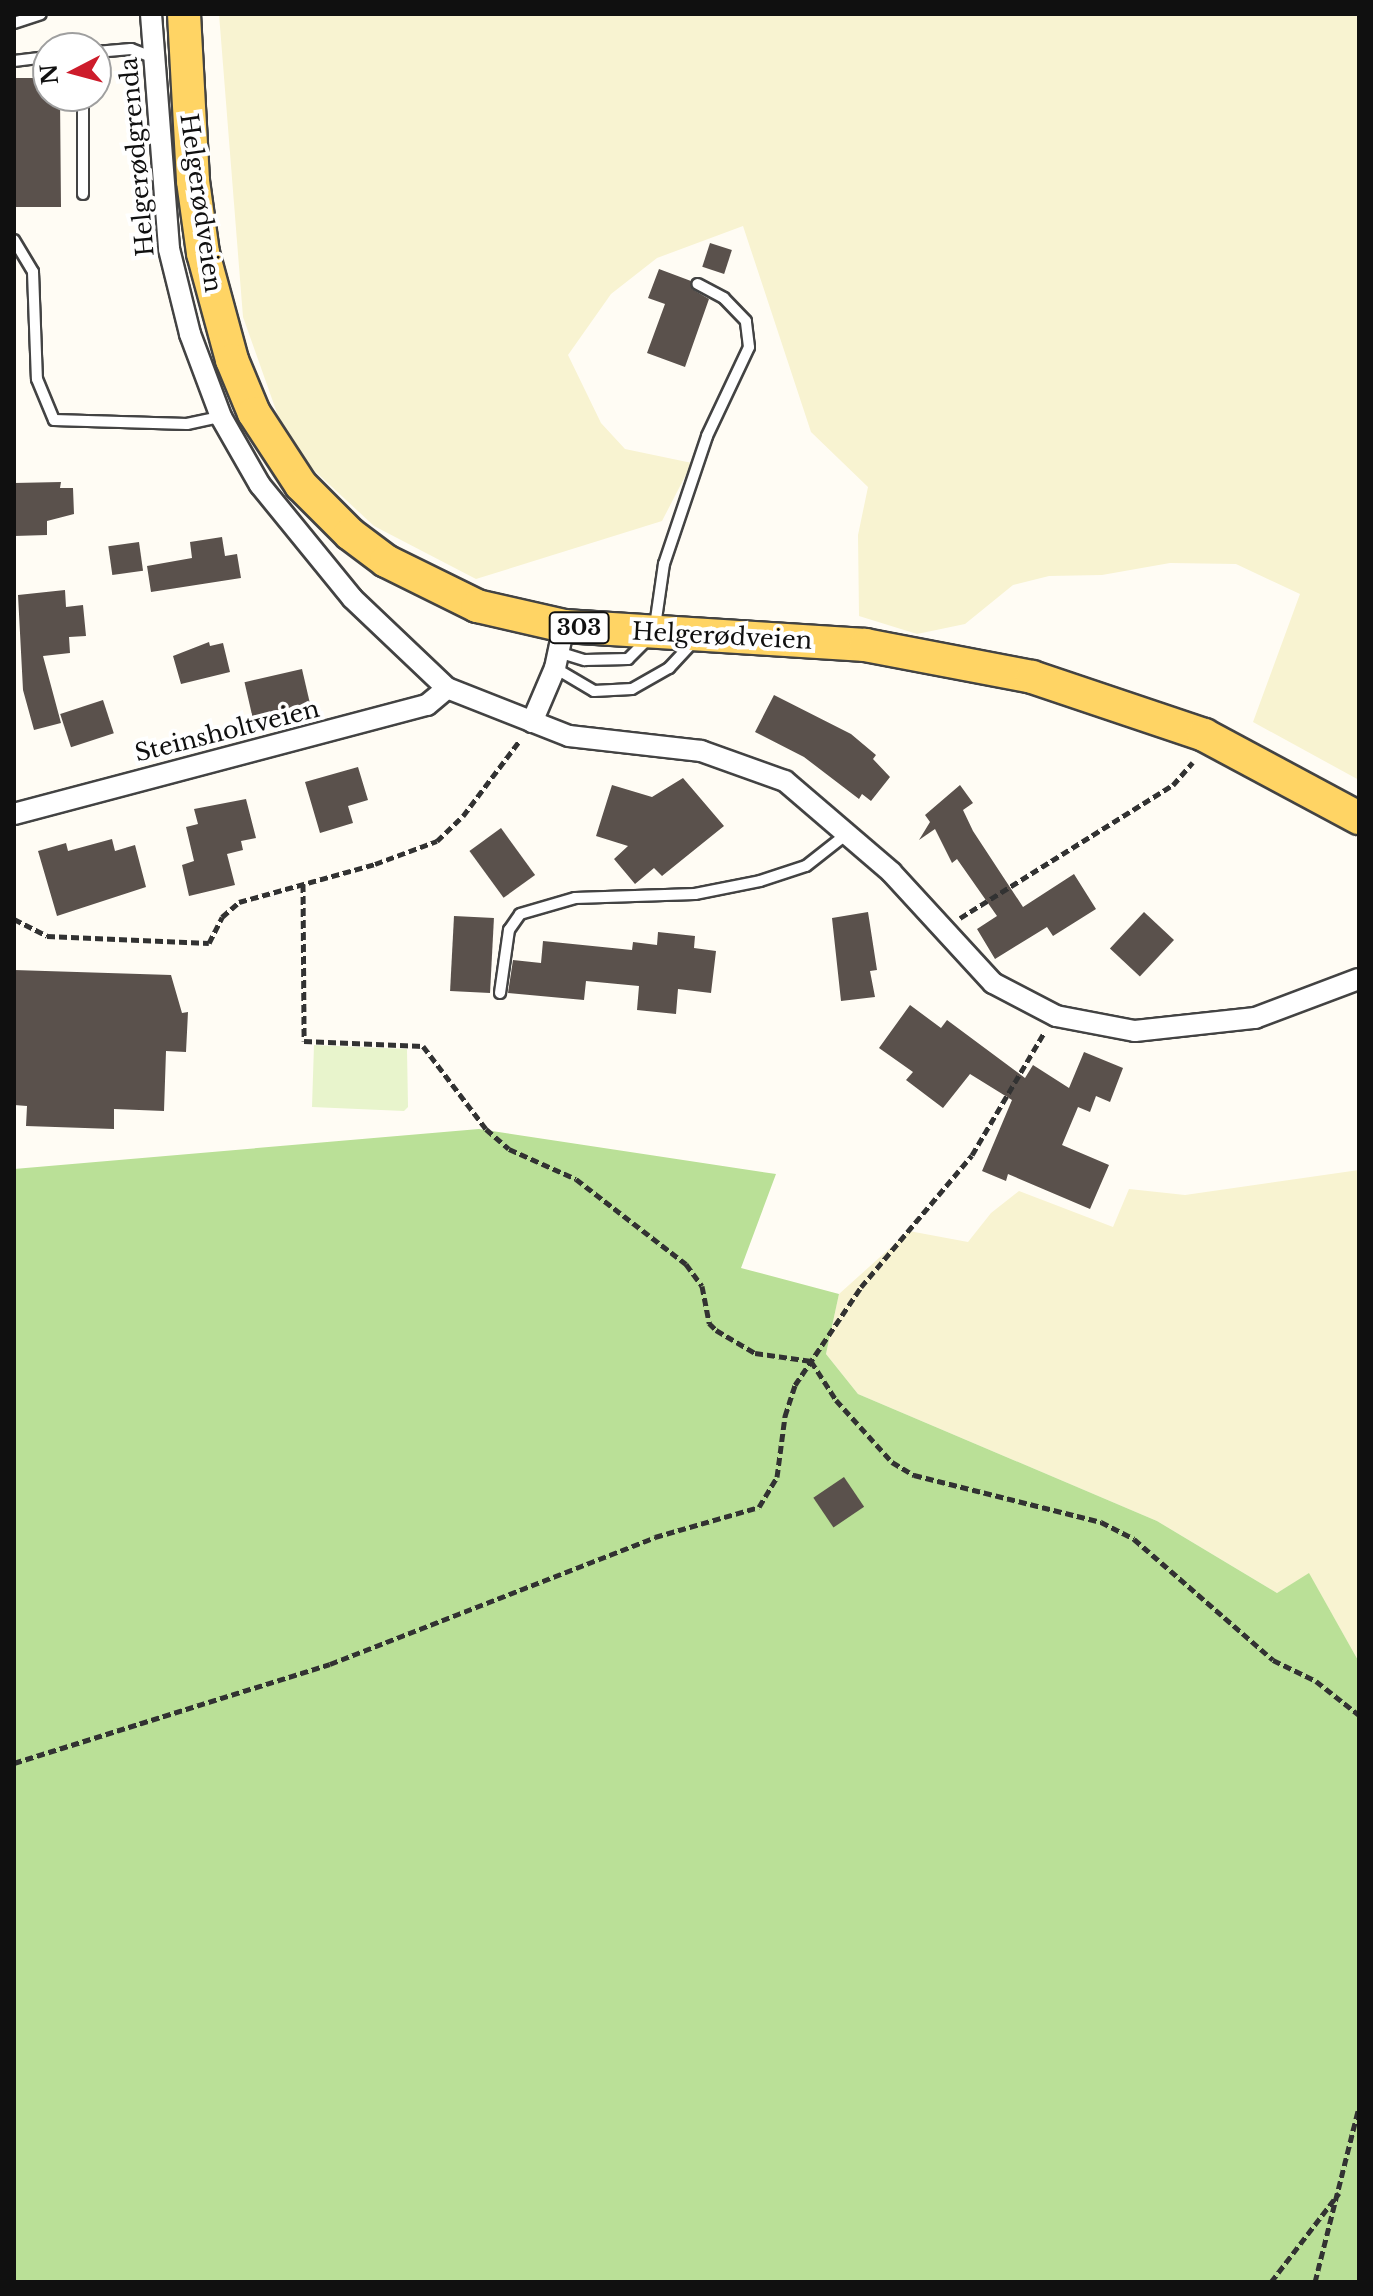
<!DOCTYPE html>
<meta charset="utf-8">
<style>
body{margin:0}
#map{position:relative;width:1373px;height:2296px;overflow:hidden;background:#fffcf4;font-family:"Libre Baskerville",serif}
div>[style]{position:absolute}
.farmland>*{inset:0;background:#f8f3d1}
.forest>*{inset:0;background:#bae097}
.pitch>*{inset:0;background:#e8f4cc}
.building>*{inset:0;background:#5a514c;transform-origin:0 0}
.path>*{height:5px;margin-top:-2.5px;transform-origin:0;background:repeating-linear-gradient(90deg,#323232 0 8px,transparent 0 12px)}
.roads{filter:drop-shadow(2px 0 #434343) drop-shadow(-2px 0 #434343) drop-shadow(0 2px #434343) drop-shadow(0 -2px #434343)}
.lane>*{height:10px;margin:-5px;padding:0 5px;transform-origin:5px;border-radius:5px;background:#fff}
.street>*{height:20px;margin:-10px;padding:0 10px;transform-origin:10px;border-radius:10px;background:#fff}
.primary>*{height:32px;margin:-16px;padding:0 16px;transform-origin:16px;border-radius:16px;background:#ffd464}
span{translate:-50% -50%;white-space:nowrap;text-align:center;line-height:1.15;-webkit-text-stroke:8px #fff;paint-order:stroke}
.shield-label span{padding:2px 6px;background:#fff;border:2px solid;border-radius:6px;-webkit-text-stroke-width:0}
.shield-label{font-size:22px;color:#101010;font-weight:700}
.street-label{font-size:24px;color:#101010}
.frame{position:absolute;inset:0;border:16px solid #101010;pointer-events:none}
.north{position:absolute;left:32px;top:32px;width:80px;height:80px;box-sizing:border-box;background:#fff;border:2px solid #9f9f9f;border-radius:50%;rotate:264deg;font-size:22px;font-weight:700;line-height:32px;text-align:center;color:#101010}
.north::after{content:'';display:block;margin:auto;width:28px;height:36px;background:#cd1c2b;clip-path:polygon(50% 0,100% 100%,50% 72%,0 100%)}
</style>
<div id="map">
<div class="farmland">
<i style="clip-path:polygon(219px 14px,1359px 14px,1359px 780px,1253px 722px,1300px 594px,1236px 564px,1170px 563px,1102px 575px,1049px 576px,1013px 585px,965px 624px,917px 634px,859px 616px,858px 535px,868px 487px,811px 432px,743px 226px,657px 258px,611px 294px,568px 355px,601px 423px,625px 449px,692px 463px,662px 521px,476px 579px,374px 526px,289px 447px,243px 317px)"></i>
<i style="clip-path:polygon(1359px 1170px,1359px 1662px,1309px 1574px,1277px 1593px,1157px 1521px,858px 1394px,826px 1354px,839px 1294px,909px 1231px,968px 1242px,991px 1213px,1019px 1191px,1113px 1227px,1129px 1189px,1185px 1195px)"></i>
</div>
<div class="forest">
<i style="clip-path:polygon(479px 1129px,776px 1174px,741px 1268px,839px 1294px,826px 1354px,858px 1394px,1157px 1521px,1277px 1593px,1309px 1573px,1359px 1662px,1357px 2282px,14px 2282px,14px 1169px)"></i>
</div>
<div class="pitch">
<i style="clip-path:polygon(314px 1045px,407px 1049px,408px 1107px,404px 1111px,312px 1107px)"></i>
</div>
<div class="building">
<i style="clip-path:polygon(14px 78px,48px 78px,48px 96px,60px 96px,61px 207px,14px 207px)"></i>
<i style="left:710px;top:243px;width:23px;height:25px;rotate:18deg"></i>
<i style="clip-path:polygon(659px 269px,691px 281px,692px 289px,709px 299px,685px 367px,647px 353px,665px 304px,648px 298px)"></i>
<i style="clip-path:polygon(61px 482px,60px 488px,73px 488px,74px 514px,47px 521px,47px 535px,14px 536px,14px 483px)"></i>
<i style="clip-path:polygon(222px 537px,225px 556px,237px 554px,241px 578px,151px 592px,147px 566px,192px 558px,190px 542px)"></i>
<i style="left:139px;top:542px;width:29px;height:31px;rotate:82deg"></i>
<i style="clip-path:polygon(65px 590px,66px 607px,83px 605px,86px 636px,69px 637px,70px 653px,43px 656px,61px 723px,34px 730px,23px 690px,18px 595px)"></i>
<i style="clip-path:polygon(209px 642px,210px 646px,223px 643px,230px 672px,181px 684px,173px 656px)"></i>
<i style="left:302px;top:669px;width:35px;height:59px;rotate:77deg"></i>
<i style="clip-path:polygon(774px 695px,851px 734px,876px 755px,873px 759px,890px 777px,871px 801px,862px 794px,859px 799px,804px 757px,755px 732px)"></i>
<i style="left:103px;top:700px;width:35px;height:45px;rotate:72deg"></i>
<i style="clip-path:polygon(358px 767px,368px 800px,348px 806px,353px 823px,320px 833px,305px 782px)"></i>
<i style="clip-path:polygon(683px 778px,724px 826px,662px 876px,654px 868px,635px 884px,614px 859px,628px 846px,596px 836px,612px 785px,652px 797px)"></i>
<i style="clip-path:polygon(960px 785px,973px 803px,963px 810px,973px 831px,1023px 907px,1074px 874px,1096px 909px,1053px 936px,1047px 927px,995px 959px,977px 929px,997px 916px,957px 859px,952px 863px,935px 829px,919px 840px,930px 822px,925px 815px)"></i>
<i style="clip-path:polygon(246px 799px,256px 838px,241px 841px,243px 850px,227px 854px,235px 885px,189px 896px,182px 865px,194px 861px,186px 827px,198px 824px,194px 809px)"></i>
<i style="left:501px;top:828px;width:58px;height:39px;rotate:54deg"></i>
<i style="clip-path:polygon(112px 839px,115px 851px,135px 845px,146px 887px,57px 916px,38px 851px,66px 843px,68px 851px)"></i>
<i style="clip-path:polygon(868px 912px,877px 970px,870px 971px,875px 997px,841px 1001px,832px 918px)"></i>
<i style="left:1144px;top:912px;width:41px;height:50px;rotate:43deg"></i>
<i style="left:454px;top:916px;width:40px;height:75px;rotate:3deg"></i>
<i style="clip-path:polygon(658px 932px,695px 936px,694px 948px,716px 951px,711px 993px,678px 989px,676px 1014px,637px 1010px,639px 986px,586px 981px,584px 1000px,508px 993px,513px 960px,541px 963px,543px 941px,632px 950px,633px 942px,657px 945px)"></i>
<i style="clip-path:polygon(14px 970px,171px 975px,182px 1013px,188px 1012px,186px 1052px,166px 1051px,164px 1111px,114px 1109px,114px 1129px,26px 1126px,27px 1106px,14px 1105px)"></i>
<i style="clip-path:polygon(910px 1005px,941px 1028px,947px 1020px,1025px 1078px,1033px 1065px,1069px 1088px,1084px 1052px,1123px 1068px,1110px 1102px,1096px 1096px,1090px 1112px,1078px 1107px,1062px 1145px,1109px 1165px,1090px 1209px,1008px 1174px,1006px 1181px,982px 1171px,1012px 1100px,970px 1074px,943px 1108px,906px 1080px,913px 1072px,879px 1048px)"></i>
<i style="left:844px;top:1477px;width:36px;height:37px;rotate:56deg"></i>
</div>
<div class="path">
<i style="left:303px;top:884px;width:157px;rotate:89.6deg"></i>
<i style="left:304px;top:1041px;width:119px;rotate:2.4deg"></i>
<i style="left:423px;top:1046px;width:104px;rotate:52.8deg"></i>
<i style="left:486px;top:1129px;width:30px;rotate:41deg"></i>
<i style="left:509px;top:1149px;width:73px;rotate:24.1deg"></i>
<i style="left:576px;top:1179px;width:139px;rotate:37.7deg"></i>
<i style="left:686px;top:1264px;width:27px;rotate:54deg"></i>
<i style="left:702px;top:1286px;width:38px;rotate:79deg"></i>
<i style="left:709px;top:1323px;width:10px;rotate:45deg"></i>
<i style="left:716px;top:1330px;width:45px;rotate:30.5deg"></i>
<i style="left:755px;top:1353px;width:57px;rotate:8.1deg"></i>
<i style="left:811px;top:1361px;width:46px;rotate:57.3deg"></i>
<i style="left:836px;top:1400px;width:84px;rotate:47.9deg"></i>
<i style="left:892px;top:1462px;width:26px;rotate:31deg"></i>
<i style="left:914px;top:1475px;width:193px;rotate:14.1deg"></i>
<i style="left:1101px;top:1522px;width:37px;rotate:27deg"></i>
<i style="left:1134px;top:1539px;width:184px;rotate:41deg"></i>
<i style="left:1273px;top:1660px;width:48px;rotate:26deg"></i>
<i style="left:1316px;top:1681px;width:55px;rotate:38.3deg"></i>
<i style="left:960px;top:918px;width:251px;rotate:-32deg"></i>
<i style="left:1173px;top:785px;width:30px;rotate:-49deg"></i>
<i style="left:14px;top:919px;width:37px;rotate:27deg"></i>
<i style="left:47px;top:936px;width:162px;rotate:2.5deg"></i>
<i style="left:209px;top:943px;width:29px;rotate:-63deg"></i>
<i style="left:222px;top:917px;width:23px;rotate:-41deg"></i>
<i style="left:239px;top:902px;width:141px;rotate:-15.6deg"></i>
<i style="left:375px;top:864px;width:66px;rotate:-20.4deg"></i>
<i style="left:437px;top:841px;width:36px;rotate:-44deg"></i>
<i style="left:463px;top:816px;width:95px;rotate:-53.1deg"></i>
<i style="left:14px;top:1763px;width:331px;rotate:-17.4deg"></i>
<i style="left:330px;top:1664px;width:349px;rotate:-21.3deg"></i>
<i style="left:655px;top:1537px;width:108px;rotate:-16.1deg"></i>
<i style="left:759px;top:1507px;width:35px;rotate:-59deg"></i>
<i style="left:777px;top:1477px;width:62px;rotate:-82.5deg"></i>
<i style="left:785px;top:1416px;width:33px;rotate:-72deg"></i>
<i style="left:795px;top:1385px;width:118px;rotate:-56deg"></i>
<i style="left:861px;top:1287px;width:172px;rotate:-49.9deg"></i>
<i style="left:972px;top:1155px;width:142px;rotate:-59.5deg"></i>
<i style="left:1271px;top:2282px;width:112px;rotate:-52.6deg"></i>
<i style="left:1315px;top:2282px;width:180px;rotate:-75.9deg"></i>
</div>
<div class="roads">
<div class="lane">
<i style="left:14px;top:23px;width:28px;rotate:-18deg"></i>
<i style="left:96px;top:52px;width:35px;rotate:-5deg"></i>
<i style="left:131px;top:49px;width:25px;rotate:21deg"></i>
<i style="left:14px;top:61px;width:34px;rotate:-7deg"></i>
<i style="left:83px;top:194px;width:98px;rotate:-90deg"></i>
<i style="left:14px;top:240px;width:37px;rotate:59deg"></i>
<i style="left:33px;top:272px;width:107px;rotate:87.9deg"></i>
<i style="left:37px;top:379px;width:44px;rotate:67.5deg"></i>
<i style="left:54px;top:420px;width:133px;rotate:1.7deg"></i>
<i style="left:187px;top:424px;width:35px;rotate:-12deg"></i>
<i style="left:558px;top:652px;width:28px;rotate:17deg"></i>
<i style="left:585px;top:660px;width:43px;rotate:-1.3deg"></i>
<i style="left:628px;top:659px;width:37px;rotate:-45deg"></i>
<i style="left:654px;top:633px;width:70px;rotate:-81.8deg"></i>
<i style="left:664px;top:564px;width:135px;rotate:-71.4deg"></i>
<i style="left:707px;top:436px;width:98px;rotate:-64.7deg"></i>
<i style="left:749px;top:347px;width:26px;rotate:-97deg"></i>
<i style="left:746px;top:321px;width:32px;rotate:-134deg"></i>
<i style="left:724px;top:298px;width:30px;rotate:-152deg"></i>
<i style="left:555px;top:668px;width:45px;rotate:30.5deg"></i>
<i style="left:594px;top:691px;width:38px;rotate:-3deg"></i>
<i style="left:632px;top:689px;width:43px;rotate:-29.6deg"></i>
<i style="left:669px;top:668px;width:35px;rotate:-47deg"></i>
<i style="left:500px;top:993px;width:64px;rotate:-81.9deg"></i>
<i style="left:509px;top:930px;width:19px;rotate:-55deg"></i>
<i style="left:520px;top:914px;width:57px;rotate:-16.2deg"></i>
<i style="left:575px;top:898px;width:120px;rotate:-1.9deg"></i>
<i style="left:695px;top:894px;width:66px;rotate:-11.3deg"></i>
<i style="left:760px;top:881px;width:48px;rotate:-18.1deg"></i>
<i style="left:806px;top:866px;width:53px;rotate:-38.2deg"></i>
</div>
<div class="street">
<i style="left:151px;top:14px;width:236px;rotate:85.6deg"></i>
<i style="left:169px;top:249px;width:88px;rotate:76.1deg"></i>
<i style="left:190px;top:334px;width:89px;rotate:69.5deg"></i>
<i style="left:221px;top:417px;width:78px;rotate:60.2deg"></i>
<i style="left:260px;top:485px;width:146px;rotate:50.8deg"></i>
<i style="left:352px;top:598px;width:131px;rotate:43.5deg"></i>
<i style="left:447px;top:688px;width:131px;rotate:21.5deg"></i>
<i style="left:569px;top:736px;width:133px;rotate:6.5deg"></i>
<i style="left:701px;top:751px;width:89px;rotate:19.7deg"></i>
<i style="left:785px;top:781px;width:140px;rotate:40.6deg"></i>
<i style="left:891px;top:872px;width:151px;rotate:47.4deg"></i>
<i style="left:993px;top:983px;width:71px;rotate:27.6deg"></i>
<i style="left:1056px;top:1016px;width:80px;rotate:10.8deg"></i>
<i style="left:1135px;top:1031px;width:121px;rotate:-6.2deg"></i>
<i style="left:1255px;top:1018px;width:111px;rotate:-20.6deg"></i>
<i style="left:532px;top:722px;width:59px;rotate:-66.9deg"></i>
<i style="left:555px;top:668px;width:43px;rotate:-77.9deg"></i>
<i style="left:14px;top:814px;width:427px;rotate:-14.8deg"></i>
<i style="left:427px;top:705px;width:26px;rotate:-40deg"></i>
</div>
<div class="primary">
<i style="left:184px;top:14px;width:167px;rotate:86.9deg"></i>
<i style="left:193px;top:181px;width:73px;rotate:82.1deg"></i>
<i style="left:203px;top:253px;width:111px;rotate:74.8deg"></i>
<i style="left:232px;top:360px;width:57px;rotate:67.5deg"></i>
<i style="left:254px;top:413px;width:86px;rotate:56.9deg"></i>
<i style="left:301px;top:485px;width:69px;rotate:45deg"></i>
<i style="left:350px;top:534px;width:45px;rotate:36.9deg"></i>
<i style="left:386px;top:561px;width:102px;rotate:26.3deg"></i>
<i style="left:477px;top:606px;width:89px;rotate:12.9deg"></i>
<i style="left:564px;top:626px;width:302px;rotate:3.6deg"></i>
<i style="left:865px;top:645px;width:170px;rotate:10.8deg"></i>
<i style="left:1032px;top:677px;width:182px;rotate:18.6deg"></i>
<i style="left:1204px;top:735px;width:176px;rotate:28.2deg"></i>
</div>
</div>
<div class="shield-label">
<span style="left:579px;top:628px">303</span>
</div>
<div class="street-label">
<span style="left:137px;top:157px;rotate:-95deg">Helgerødgrenda</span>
<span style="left:201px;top:203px;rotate:82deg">Helgerødveien</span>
<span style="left:722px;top:636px;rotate:3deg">Helgerødveien</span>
<span style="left:227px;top:731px;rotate:-14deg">Steinsholtveien</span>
</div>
<div class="frame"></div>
<div class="north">N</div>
</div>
